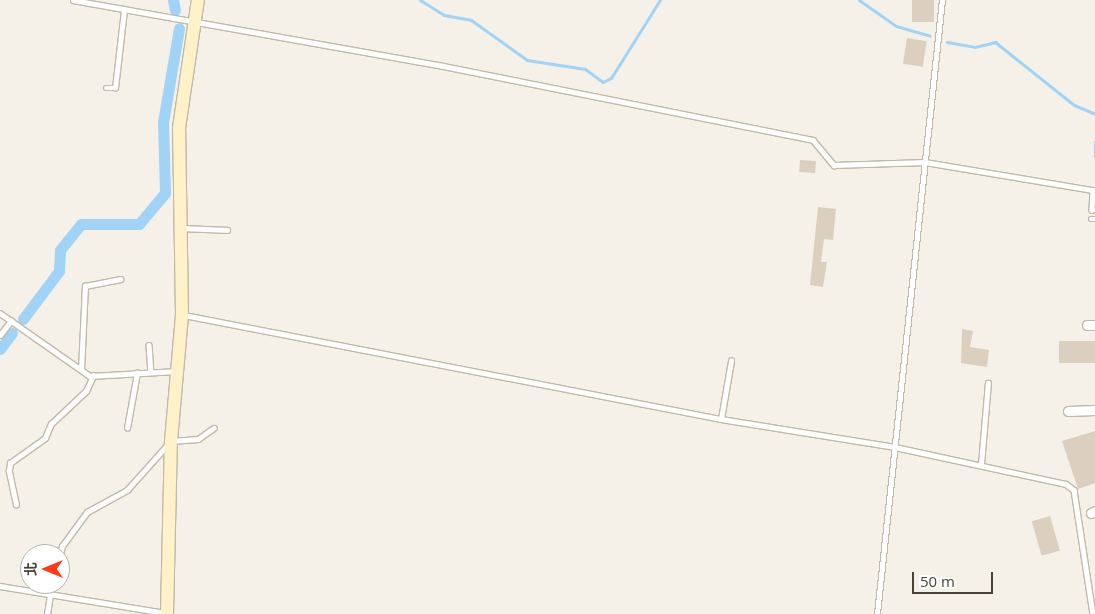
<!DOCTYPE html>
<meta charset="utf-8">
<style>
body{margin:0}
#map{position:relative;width:1095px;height:614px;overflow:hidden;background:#f5f1e8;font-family:"Open Sans","Noto Sans TC",sans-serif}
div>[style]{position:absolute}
.stream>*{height:3px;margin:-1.5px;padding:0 1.5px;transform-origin:1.5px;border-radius:1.5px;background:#a0d3f6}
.canal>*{height:11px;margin:-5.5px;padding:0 5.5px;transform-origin:5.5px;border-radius:5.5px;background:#a0d3f6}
.building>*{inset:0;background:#dbd0bf;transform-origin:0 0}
.roads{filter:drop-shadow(1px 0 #c1b9aa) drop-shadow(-1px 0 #c1b9aa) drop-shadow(0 1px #c1b9aa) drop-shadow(0 -1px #c1b9aa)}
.service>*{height:4.5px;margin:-2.25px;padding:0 2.25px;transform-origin:2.25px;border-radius:2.25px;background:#fff}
.minor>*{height:9px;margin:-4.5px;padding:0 4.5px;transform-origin:4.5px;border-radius:4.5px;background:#fff}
.secondary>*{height:12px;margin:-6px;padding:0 6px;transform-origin:6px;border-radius:6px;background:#fff2c8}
span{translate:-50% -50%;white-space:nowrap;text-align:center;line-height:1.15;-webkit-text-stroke:4px #fff;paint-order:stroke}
.north{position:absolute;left:20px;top:544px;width:50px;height:50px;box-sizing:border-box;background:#fff;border:1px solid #b6b3af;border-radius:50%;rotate:270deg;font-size:14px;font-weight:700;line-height:20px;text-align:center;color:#494236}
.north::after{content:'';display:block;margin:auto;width:18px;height:22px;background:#ff3815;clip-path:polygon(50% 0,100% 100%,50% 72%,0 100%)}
.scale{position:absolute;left:912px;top:572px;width:81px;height:22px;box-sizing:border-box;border:2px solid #494236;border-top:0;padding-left:6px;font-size:15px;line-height:18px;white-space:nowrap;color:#494236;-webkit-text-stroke:4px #fff;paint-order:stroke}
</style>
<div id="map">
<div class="stream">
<i style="left:420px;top:0;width:28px;rotate:32deg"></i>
<i style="left:444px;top:15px;width:27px;rotate:10deg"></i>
<i style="left:471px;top:20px;width:69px;rotate:35.5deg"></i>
<i style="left:527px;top:60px;width:59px;rotate:8.8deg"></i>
<i style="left:585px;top:69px;width:22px;rotate:36deg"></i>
<i style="left:603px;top:82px;width:9px;rotate:-27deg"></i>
<i style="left:611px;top:78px;width:92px;rotate:-57.9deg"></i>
<i style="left:859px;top:0;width:45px;rotate:35.1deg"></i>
<i style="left:896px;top:26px;width:35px;rotate:16deg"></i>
<i style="left:947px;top:42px;width:28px;rotate:10deg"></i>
<i style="left:975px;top:47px;width:21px;rotate:-14deg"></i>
<i style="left:995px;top:42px;width:101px;rotate:38.6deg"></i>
<i style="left:1074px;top:105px;width:23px;rotate:23deg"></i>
<i style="left:1095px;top:142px;width:14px;rotate:90deg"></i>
</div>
<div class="canal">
<i style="left:173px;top:0;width:10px;rotate:79deg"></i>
<i style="left:23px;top:319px;width:60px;rotate:-53.1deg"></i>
<i style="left:59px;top:271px;width:21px;rotate:-87deg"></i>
<i style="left:60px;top:250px;width:33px;rotate:-51deg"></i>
<i style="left:81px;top:224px;width:58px"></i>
<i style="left:139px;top:224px;width:40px;rotate:-50deg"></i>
<i style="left:165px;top:193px;width:71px;rotate:-91.6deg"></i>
<i style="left:163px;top:122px;width:95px;rotate:-80.3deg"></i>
<i style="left:0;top:349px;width:20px;rotate:-53deg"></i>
</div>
<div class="building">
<i style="left:912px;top:0;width:22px;height:22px"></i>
<i style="left:907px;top:38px;width:20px;height:26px;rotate:9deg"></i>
<i style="left:800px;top:160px;width:16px;height:12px;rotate:4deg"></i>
<i style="clip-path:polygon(818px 207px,836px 209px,833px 240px,824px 239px,821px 262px,827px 262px,823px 287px,810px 285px)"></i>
<i style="clip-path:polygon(962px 329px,973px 331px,970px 347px,989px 350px,987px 367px,961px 363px)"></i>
<i style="left:1095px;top:341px;width:22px;height:36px;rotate:90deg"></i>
<i style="clip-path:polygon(1095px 431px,1095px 483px,1078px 489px,1062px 441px)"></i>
<i style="left:1050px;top:516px;width:36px;height:19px;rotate:74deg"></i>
</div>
<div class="roads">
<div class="service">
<i style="left:73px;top:0;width:376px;rotate:10.1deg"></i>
<i style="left:443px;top:66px;width:377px;rotate:11.3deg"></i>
<i style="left:813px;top:140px;width:33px;rotate:50deg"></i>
<i style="left:834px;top:165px;width:91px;rotate:-1.9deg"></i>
<i style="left:925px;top:162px;width:170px;rotate:9.5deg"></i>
<i style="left:1093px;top:190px;width:20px;rotate:93deg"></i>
<i style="left:1092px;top:210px;width:3px"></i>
<i style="left:106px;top:88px;width:9px"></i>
<i style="left:115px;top:88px;width:79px;rotate:-83.4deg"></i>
<i style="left:1091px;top:219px;width:4px"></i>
<i style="left:183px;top:228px;width:44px;rotate:2.6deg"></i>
<i style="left:0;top:313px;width:110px;rotate:35deg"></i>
<i style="left:90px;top:376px;width:87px;rotate:-3.3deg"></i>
<i style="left:184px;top:315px;width:547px;rotate:10.96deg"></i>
<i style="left:721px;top:419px;width:176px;rotate:9.1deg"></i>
<i style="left:895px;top:447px;width:175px;rotate:12.2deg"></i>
<i style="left:1066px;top:484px;width:10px;rotate:37deg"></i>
<i style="left:1074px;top:490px;width:125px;rotate:81.3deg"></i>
<i style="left:0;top:335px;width:18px;rotate:-52deg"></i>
<i style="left:149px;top:345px;width:27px;rotate:86deg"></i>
<i style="left:81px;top:370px;width:84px;rotate:-87.3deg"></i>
<i style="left:85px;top:286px;width:36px;rotate:-11deg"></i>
<i style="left:721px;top:419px;width:59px;rotate:-80.2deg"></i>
<i style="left:127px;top:428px;width:56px;rotate:-79.7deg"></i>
<i style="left:981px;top:464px;width:81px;rotate:-85.1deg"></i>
<i style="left:16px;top:505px;width:35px;rotate:-102deg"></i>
<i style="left:9px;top:471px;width:8px;rotate:-83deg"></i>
<i style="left:10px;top:463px;width:43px;rotate:-35.5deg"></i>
<i style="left:45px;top:438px;width:15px;rotate:-67deg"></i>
<i style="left:51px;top:424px;width:48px;rotate:-43.3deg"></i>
<i style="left:86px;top:391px;width:17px;rotate:-65deg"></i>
<i style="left:60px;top:554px;width:8px;rotate:-76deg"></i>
<i style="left:62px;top:546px;width:42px;rotate:-53.7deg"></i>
<i style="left:87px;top:512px;width:46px;rotate:-28.8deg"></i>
<i style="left:127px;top:490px;width:66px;rotate:-48.1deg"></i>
<i style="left:171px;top:441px;width:27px;rotate:-4deg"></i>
<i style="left:198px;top:439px;width:19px;rotate:-35deg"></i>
<i style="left:0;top:586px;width:167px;rotate:9.3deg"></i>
<i style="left:47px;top:614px;width:30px;rotate:-81deg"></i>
<i style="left:877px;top:614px;width:617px;rotate:-83.96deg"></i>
</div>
<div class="minor">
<i style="left:1087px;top:325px;width:8px"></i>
<i style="left:1068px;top:411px;width:27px;rotate:-2deg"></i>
<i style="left:1091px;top:513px;width:4px;rotate:-27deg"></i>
</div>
<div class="secondary">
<i style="left:167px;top:614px;width:173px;rotate:-88.7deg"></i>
<i style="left:171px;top:441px;width:126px;rotate:-85deg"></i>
<i style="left:182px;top:315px;width:187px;rotate:-90.9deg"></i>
<i style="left:179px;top:128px;width:129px;rotate:-81.6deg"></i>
</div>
</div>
<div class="north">北</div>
<div class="scale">50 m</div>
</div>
